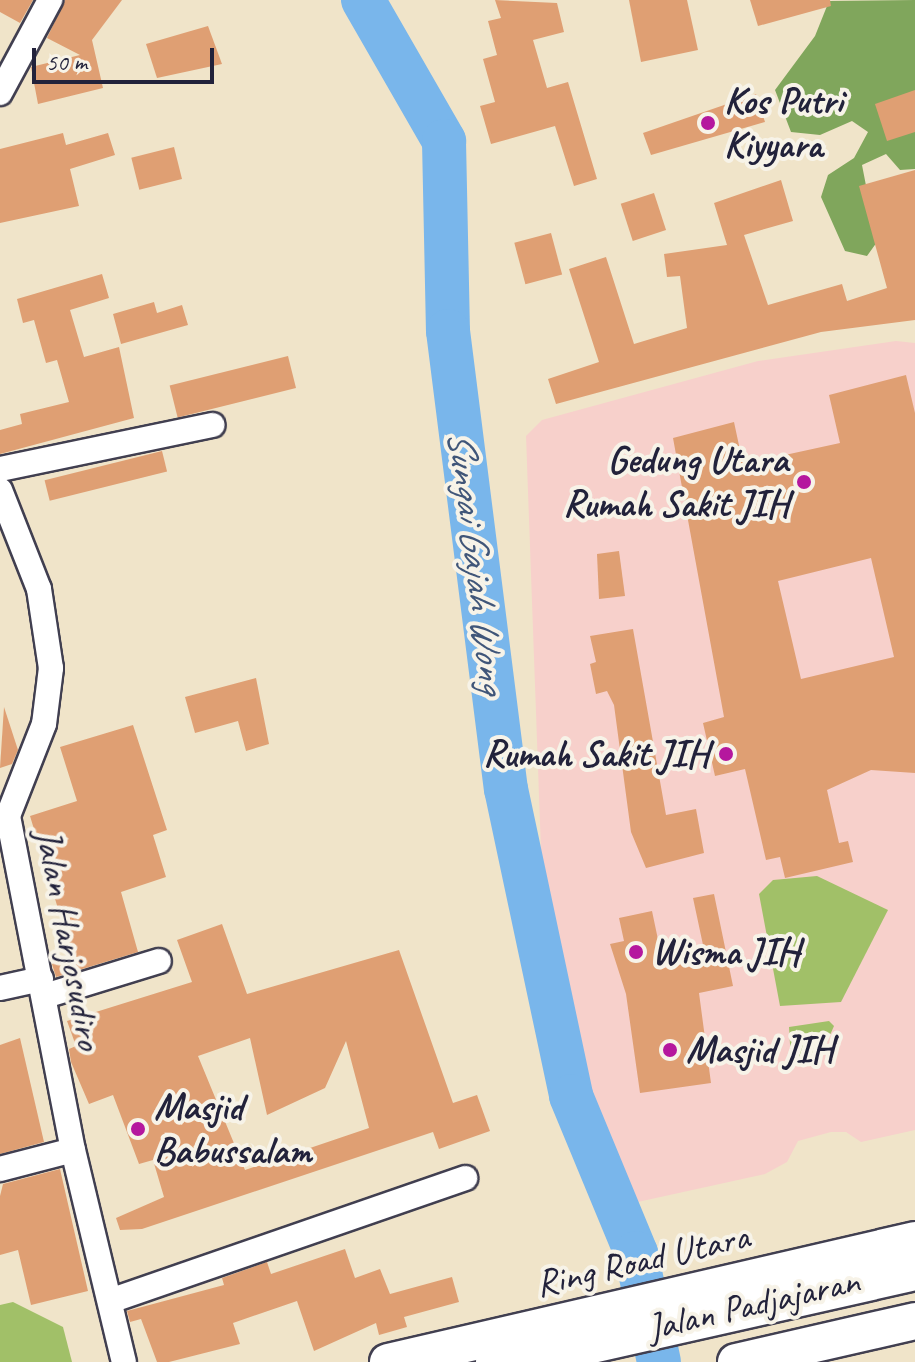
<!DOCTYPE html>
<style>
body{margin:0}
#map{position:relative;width:915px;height:1362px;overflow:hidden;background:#f0e4c9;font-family:Caveat,sans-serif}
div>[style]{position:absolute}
.built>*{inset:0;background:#f7d0cb}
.green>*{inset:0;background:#a1c068}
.forest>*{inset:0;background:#80a65c}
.river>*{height:44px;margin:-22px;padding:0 22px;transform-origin:22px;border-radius:22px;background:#79b6eb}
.building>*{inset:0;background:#df9f73;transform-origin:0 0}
.roads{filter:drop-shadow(2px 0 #413f50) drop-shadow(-2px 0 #413f50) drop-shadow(0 2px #413f50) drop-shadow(0 -2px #413f50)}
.street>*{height:24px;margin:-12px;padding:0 12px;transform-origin:12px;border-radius:12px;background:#fff}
.secondary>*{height:36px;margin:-18px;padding:0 18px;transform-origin:18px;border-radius:18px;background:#fff}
.highway>*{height:44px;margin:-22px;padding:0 22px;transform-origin:22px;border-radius:22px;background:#fff}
.dots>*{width:22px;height:22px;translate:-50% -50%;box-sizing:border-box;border:4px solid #f7f3e8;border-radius:50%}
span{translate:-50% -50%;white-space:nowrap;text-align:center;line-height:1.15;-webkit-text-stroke:8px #f7f3e8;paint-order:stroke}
.poi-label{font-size:38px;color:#22223b;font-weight:700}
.left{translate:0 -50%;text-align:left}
.right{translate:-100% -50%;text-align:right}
.street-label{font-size:38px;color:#22223b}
.water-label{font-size:40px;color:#405679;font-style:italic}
.scale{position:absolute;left:32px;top:48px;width:182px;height:36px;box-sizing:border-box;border:4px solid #22223b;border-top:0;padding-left:10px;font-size:24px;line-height:28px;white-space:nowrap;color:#22223b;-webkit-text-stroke:6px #f7f3e8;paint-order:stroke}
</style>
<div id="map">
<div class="built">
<i style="clip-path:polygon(896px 341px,915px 343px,915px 1130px,861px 1142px,846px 1132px,831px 1132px,798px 1141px,787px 1162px,765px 1174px,615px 1207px,549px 1072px,526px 436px,542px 420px,758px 361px)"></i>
</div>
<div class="green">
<i style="clip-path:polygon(817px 876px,888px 910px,841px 1002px,780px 1006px,759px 894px,773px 880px)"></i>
<i style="clip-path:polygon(829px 1021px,834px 1026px,820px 1058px,791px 1061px,789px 1027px)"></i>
<i style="clip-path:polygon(13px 1302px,63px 1327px,72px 1362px,0 1362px,0 1305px)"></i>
</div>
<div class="forest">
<i style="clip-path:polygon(915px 0,915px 169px,900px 170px,886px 154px,862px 165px,877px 242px,867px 256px,845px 251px,821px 197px,828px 175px,854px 158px,868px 132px,852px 121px,820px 135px,791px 132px,775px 90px,815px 36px,829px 1px)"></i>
</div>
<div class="river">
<i style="left:363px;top:0;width:163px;rotate:60.1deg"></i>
<i style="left:444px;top:141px;width:190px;rotate:88.8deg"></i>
<i style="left:448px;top:331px;width:462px;rotate:82.8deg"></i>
<i style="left:506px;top:789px;width:314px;rotate:78deg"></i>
<i style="left:571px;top:1096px;width:170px;rotate:67.5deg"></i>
<i style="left:636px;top:1253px;width:111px;rotate:78.1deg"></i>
</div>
<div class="building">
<i style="clip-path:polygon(0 0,33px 0,20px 23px,0 12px)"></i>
<i style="clip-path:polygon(65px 0,122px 0,92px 40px,103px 88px,38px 104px,31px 67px,80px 55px,47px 38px)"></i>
<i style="clip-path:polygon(495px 0,557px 3px,564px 32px,533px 40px,547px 88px,568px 82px,597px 179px,574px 186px,555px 126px,491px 144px,480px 106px,495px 102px,483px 59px,497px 55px,488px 21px,501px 18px)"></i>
<i style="clip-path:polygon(629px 0,687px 0,698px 50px,641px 62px)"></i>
<i style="clip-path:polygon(750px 0,830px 0,831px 6px,758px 26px)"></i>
<i style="clip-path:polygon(208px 26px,222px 64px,157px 78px,146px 44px)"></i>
<i style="clip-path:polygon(915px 90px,915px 132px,887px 141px,875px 104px)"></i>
<i style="clip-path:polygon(756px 94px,765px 122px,651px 155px,643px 133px)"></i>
<i style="clip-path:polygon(63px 133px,66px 145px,108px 133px,115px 155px,70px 169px,79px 206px,0 223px,0 149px)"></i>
<i style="left:174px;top:147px;width:33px;height:44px;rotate:76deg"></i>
<i style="clip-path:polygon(915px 170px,915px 320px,821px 332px,556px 404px,548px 379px,599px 362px,569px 269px,606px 257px,634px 344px,687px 328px,680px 276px,667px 277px,664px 254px,727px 245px,714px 203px,781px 180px,793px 221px,744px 235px,768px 305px,842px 284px,847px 301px,887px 288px,859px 186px)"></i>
<i style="left:654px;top:193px;width:39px;height:35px;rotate:72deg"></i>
<i style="left:551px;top:233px;width:43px;height:38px;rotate:75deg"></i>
<i style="clip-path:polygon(102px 274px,109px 298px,70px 310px,84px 357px,119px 347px,134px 418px,0 454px,0 430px,22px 424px,20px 414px,69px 402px,57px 360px,46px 363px,34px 320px,23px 323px,17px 299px)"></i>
<i style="clip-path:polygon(154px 302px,157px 313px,182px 305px,188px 325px,121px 344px,113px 314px)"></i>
<i style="left:288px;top:356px;width:33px;height:122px;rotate:76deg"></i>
<i style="clip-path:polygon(evenodd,906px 375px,915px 413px,915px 773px,871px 770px,827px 790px,839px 843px,848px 841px,853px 862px,785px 878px,780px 857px,766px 860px,745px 769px,715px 776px,703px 723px,724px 717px,673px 438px,734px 422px,743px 464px,840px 443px,829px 395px,906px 375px,871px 558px,894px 657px,801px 679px,778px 581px,871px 558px)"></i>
<i style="left:162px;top:451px;width:21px;height:121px;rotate:76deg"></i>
<i style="clip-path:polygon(619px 551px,625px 596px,599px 599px,597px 554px)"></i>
<i style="clip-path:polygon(633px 629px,666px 815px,696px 809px,704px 853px,646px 868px,631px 832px,614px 705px,607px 691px,596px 694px,590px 664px,596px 662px,590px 636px)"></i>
<i style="clip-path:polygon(256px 678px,269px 744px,246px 751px,238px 721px,195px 733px,185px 697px)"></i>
<i style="clip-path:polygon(4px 707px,18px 750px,12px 764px,0 768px)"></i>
<i style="clip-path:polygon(133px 725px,167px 830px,153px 835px,166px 877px,121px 892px,138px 952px,56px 977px,52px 964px,72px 955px,30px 816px,77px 801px,60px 747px)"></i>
<i style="clip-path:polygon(714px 894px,733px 986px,699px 993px,711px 1083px,640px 1093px,626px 994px,610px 944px,624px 941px,619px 918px,652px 911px,664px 968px,706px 959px,693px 898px)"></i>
<i style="clip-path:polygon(evenodd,222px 924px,247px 994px,399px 950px,453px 1103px,477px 1095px,490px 1131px,439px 1149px,433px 1132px,142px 1229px,120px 1230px,116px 1218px,164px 1197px,153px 1160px,139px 1164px,113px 1095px,89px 1104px,71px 1062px,69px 1049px,76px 1046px,67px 1021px,192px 982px,177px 940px,222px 924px,250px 1038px,267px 1115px,325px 1088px,346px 1041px,369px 1128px,245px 1170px,198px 1056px,250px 1038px)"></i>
<i style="clip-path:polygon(20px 1038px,44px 1142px,0 1154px,0 1045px)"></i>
<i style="clip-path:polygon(60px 1169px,88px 1291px,31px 1305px,18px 1250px,0 1255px,0 1196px,3px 1184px)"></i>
<i style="clip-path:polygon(345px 1249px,355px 1278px,380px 1269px,390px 1294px,452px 1277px,459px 1302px,404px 1317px,407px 1327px,379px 1335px,376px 1323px,314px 1351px,297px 1301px,233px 1323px,240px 1344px,169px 1362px,157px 1362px,141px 1319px,130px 1322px,127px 1311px,224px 1285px,222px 1278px,267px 1262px,271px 1274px)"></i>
</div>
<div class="roads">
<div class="street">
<i style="left:0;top:93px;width:106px;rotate:-61.7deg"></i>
<i style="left:0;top:469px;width:217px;rotate:-11.7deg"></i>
<i style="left:0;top:490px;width:106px;rotate:68.5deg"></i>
<i style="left:39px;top:589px;width:80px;rotate:81.4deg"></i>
<i style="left:51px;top:668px;width:56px;rotate:97.1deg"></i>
<i style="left:44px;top:724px;width:99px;rotate:111.4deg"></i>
<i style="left:8px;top:816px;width:340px;rotate:79deg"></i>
<i style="left:73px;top:1150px;width:218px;rotate:76.5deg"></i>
<i style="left:0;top:988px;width:42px;rotate:-12.4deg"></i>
<i style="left:45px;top:996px;width:119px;rotate:-17.1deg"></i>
<i style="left:0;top:1169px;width:75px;rotate:-14.6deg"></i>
<i style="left:110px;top:1301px;width:376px;rotate:-19.1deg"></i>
</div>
<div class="secondary">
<i style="left:388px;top:1362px;width:541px;rotate:-13.03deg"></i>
<i style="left:736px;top:1362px;width:184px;rotate:-12.9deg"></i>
</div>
<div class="highway">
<i style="left:498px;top:1362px;width:427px;rotate:-12.7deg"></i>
</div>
</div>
<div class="dots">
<i style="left:708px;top:123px;background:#b5179e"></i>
<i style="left:804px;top:482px;background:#b5179e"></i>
<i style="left:726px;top:754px;background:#b5179e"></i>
<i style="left:636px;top:952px;background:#b5179e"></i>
<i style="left:670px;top:1050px;background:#b5179e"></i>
<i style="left:138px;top:1129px;background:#b5179e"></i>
</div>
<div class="poi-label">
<span class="left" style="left:724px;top:123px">Kos Putri<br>Kiyyara</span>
<span class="right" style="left:788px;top:482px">Gedung Utara<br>Rumah Sakit JIH</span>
<span class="right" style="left:708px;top:754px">Rumah Sakit JIH</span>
<span class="left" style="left:652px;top:952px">Wisma JIH</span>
<span class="left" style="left:686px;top:1050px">Masjid JIH</span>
<span class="left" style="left:154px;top:1129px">Masjid<br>Babussalam</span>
</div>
<div class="street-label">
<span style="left:69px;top:939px;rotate:79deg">Jalan Harjosudiro</span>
<span style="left:642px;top:1260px;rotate:-13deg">Ring Road Utara</span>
<span style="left:753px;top:1304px;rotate:-13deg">Jalan Padjajaran</span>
</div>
<div class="water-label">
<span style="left:477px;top:561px;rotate:83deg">Sungai Gajah Wong</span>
</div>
<div class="scale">50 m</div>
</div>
